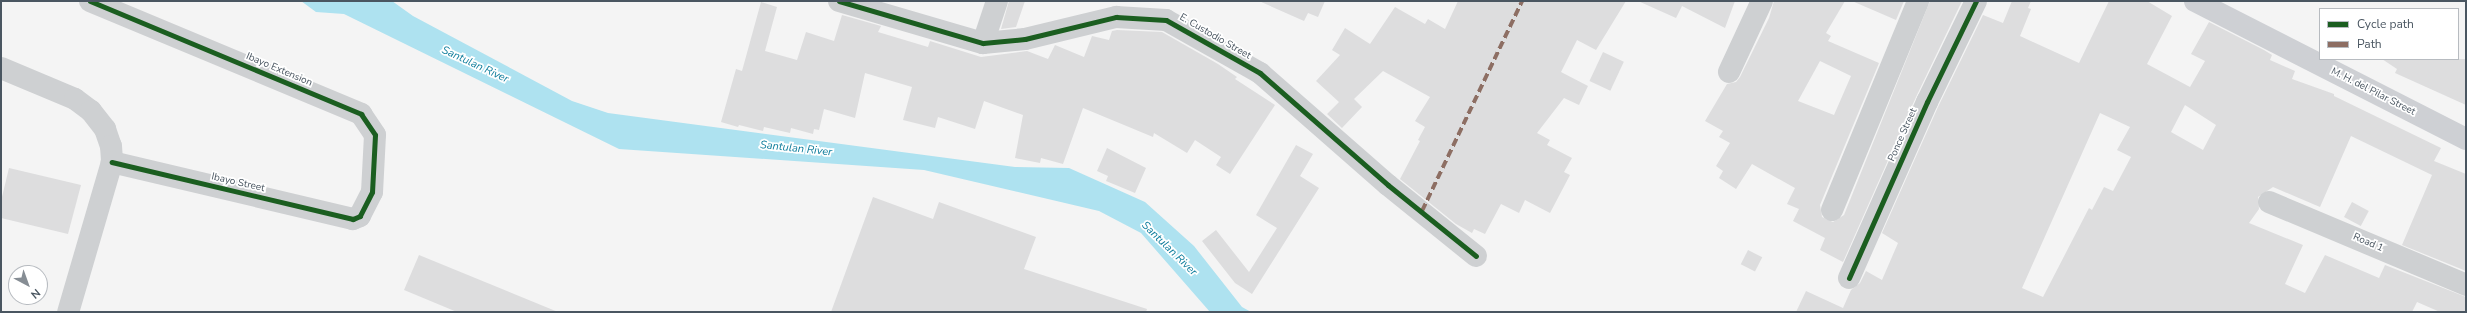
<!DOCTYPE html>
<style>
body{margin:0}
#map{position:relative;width:2467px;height:313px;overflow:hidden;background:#f4f4f4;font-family:"Nunito Sans",sans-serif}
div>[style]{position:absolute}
.water>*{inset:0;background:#aee2f0}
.building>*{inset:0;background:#ddddde;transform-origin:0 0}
.minor>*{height:22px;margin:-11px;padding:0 11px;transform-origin:11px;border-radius:11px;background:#ced0d2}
.secondary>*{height:22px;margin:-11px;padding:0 11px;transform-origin:11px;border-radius:11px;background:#ced0d4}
.quiet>*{height:4px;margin-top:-2px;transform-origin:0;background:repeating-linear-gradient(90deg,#8d6e63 0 8px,transparent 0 12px)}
.cycleway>*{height:5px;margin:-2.5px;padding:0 2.5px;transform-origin:2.5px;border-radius:2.5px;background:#1b5e20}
span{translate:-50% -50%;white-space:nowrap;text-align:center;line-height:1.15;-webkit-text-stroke:3.5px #fff;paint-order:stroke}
.street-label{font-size:10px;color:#4a5661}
.water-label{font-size:11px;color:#0c7c9b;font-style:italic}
.frame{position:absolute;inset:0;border:2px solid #4a5661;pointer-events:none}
.legend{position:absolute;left:2319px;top:8px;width:140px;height:52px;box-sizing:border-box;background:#fff;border:1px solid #b7bbc0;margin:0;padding:5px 7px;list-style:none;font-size:12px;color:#4a5661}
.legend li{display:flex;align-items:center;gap:8px;height:20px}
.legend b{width:20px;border:1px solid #b7bbc0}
.north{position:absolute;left:8px;top:265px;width:40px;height:40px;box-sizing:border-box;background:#fff;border:1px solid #b7bbc0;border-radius:50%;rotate:139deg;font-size:11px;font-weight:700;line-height:16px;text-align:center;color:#4a5661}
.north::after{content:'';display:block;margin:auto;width:14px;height:18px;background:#868d94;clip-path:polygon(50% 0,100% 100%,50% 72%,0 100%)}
</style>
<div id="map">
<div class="water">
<i style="clip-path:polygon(301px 1px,392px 1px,413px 16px,572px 101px,608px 113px,1015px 167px,1069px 168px,1145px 202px,1194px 246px,1242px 307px,1251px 312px,1210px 312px,1141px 233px,1099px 211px,924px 170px,619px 149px,344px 14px,316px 12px)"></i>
</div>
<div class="building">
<i style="clip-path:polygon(1009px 1px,1025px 1px,1016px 27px,1001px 29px)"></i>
<i style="clip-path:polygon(1259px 1px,1325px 1px,1318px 17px,1308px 13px,1304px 21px)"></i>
<i style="clip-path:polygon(1458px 1px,1626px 1px,1596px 50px,1577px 40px,1561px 72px,1588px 86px,1579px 105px,1564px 98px,1537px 133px,1550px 140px,1547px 145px,1572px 158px,1564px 172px,1570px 175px,1550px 213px,1525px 200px,1519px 213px,1501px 204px,1485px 234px,1474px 229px,1472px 233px,1456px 224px,1400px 179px,1420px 141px,1418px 140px,1425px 127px,1415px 121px,1430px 97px,1383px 71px,1354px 99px,1362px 107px,1342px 128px,1327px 114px,1339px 102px,1316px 81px,1340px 55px,1332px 50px,1345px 28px,1370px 44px,1395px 7px,1425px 24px,1428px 19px,1445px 29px)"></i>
<i style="clip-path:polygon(1638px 1px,1735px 1px,1725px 28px,1682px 6px,1676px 18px)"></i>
<i style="clip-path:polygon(evenodd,1774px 1px,1845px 1px,1826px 33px,1831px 36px,1828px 41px,1879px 63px,1820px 205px,1822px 217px,1833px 222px,1844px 215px,1930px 1px,1962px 1px,1916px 97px,1843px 262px,1820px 250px,1825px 238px,1793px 221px,1799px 209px,1787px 204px,1795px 188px,1752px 164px,1736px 189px,1719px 178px,1723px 171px,1716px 166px,1730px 143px,1719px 137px,1723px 131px,1705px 121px,1727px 84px,1736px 82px,1740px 77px,1769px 18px,1774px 1px,1820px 61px,1851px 76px,1834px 115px,1798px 101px,1820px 61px)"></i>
<i style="clip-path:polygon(1852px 1px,1904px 1px,1896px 20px)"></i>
<i style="clip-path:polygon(evenodd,2012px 1px,2031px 1px,2028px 8px,2031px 9px,2020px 36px,2079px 63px,2109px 1px,2147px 1px,2172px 16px,2147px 64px,2190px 87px,2205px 61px,2191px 54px,2209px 22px,2264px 50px,2272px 55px,2270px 60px,2295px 71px,2292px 79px,2334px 94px,2334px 96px,2441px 148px,2434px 161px,2466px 174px,2466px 271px,2402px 245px,2432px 175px,2351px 136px,2320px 207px,2273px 187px,2258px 197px,2259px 209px,2249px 223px,2303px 245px,2285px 284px,2305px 293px,2325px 255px,2379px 278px,2385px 265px,2466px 297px,2466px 312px,2440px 312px,2417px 302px,2412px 312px,1796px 312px,1806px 291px,1843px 308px,1851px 290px,1860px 283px,1866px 271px,1882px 280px,1898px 243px,1882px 233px,1938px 107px,1983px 15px,2003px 23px,2012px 1px,2185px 105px,2216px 125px,2203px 150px,2171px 132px,2185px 105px,2012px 1px,2100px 113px,2130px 127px,2117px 150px,2131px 157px,2113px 191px,2104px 187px,2092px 210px,2089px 208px,2043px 297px,2022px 288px,2100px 113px)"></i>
<i style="clip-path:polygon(761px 2px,777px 7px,765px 51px,797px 60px,806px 32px,834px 41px,842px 15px,881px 26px,878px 32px,928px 47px,930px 41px,981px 57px,1027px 51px,1048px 59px,1055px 45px,1084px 57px,1092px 36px,1109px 40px,1112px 31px,1117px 30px,1162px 32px,1218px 64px,1237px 77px,1235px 79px,1275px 105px,1230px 174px,1216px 165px,1221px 157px,1195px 140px,1187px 153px,1154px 133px,1153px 137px,1083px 108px,1063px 164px,1041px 158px,1040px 163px,1015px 158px,1023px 115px,984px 101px,975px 129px,938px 117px,935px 128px,903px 120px,912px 87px,865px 73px,855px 118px,824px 109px,819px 130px,814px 129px,813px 134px,791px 128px,790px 133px,764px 127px,763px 131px,739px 125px,738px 127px,721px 122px,736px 69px,742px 71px)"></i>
<i style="left:1603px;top:52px;width:23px;height:32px;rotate:25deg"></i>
<i style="clip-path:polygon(2382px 59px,2466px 59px,2466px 105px,2395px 73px,2397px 69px)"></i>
<i style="clip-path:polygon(1296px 145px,1313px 154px,1300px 176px,1319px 188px,1252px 294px,1235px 283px,1202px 241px,1216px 230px,1249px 272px,1277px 228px,1256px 215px)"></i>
<i style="clip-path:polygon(1107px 148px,1146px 168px,1135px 193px,1106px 181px,1108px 176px,1097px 171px)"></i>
<i style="clip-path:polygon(9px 168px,81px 185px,68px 234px,1px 218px,1px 201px)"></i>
<i style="clip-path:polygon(873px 197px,933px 219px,939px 202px,1036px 237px,1024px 269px,1147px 309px,1146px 312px,831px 312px)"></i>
<i style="left:2352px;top:202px;width:19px;height:17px;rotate:28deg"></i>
<i style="left:1748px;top:250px;width:16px;height:16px;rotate:27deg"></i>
<i style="clip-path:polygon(419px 255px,558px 312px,457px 312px,404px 290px)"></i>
</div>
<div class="minor">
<i style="left:90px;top:1px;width:294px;rotate:22.6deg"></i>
<i style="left:361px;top:114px;width:25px;rotate:56deg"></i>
<i style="left:375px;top:135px;width:57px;rotate:93deg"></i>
<i style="left:372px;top:192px;width:27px;rotate:117deg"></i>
<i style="left:360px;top:216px;width:8px;rotate:157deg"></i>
<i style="left:353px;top:219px;width:248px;rotate:-166.7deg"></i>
<i style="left:839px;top:1px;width:150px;rotate:16.3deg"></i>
<i style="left:983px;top:43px;width:42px;rotate:-5.4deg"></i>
<i style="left:1025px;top:39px;width:94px;rotate:-13.6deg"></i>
<i style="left:1116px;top:17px;width:50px;rotate:3.4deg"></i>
<i style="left:1166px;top:20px;width:108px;rotate:29.4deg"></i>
<i style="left:1260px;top:73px;width:170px;rotate:41.2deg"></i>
<i style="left:1388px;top:185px;width:113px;rotate:38.9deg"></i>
<i style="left:983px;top:43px;width:44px;rotate:-71.6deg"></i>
<i style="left:1px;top:68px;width:80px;rotate:22.7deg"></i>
<i style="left:75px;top:99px;width:20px;rotate:37deg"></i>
<i style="left:91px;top:111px;width:23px;rotate:52deg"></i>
<i style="left:105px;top:129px;width:18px;rotate:71deg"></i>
<i style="left:111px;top:146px;width:16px;rotate:86deg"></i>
<i style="left:112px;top:162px;width:156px;rotate:106.3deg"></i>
<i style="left:1729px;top:72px;width:78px;rotate:-65.1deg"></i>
<i style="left:2269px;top:202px;width:214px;rotate:22.8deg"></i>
<i style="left:1832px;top:210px;width:226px;rotate:-67.6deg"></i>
<i style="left:1849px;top:278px;width:193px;rotate:-66.1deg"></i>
<i style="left:1927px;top:102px;width:112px;rotate:-64.1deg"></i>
</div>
<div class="secondary">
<i style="left:2195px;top:1px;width:304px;rotate:27deg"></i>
</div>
<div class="quiet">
<i style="left:1422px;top:211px;width:233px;rotate:-64.5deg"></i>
</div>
<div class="cycleway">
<i style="left:90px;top:1px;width:294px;rotate:22.6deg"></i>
<i style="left:361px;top:114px;width:25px;rotate:56deg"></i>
<i style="left:375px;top:135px;width:57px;rotate:93deg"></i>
<i style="left:372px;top:192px;width:27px;rotate:117deg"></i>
<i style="left:360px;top:216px;width:8px;rotate:157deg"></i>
<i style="left:353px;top:219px;width:248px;rotate:-166.7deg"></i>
<i style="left:839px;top:1px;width:150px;rotate:16.3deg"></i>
<i style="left:983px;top:43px;width:42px;rotate:-5.4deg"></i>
<i style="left:1025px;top:39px;width:94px;rotate:-13.6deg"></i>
<i style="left:1116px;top:17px;width:50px;rotate:3.4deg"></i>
<i style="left:1166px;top:20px;width:108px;rotate:29.4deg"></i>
<i style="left:1260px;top:73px;width:170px;rotate:41.2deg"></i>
<i style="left:1388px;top:185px;width:113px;rotate:38.9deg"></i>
<i style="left:1849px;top:278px;width:193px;rotate:-66.1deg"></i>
<i style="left:1927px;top:102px;width:112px;rotate:-64.1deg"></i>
</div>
<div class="street-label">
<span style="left:1215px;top:37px;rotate:30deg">E. Custodio Street</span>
<span style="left:279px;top:70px;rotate:23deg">Ibayo Extension</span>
<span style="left:2373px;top:92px;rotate:27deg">M. H. del Pilar Street</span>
<span style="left:1903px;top:135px;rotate:-66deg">Ponce Street</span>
<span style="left:238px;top:183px;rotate:13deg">Ibayo Street</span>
<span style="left:2368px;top:243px;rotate:23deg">Road 1</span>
</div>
<div class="water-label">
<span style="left:475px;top:65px;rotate:25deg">Santulan River</span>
<span style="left:796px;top:149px;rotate:6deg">Santulan River</span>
<span style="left:1169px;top:249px;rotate:44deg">Santulan River</span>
</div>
<div class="frame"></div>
<ul class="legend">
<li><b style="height:5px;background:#1b5e20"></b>Cycle path</li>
<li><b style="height:5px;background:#8d6e63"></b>Path</li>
</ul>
<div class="north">N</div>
</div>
